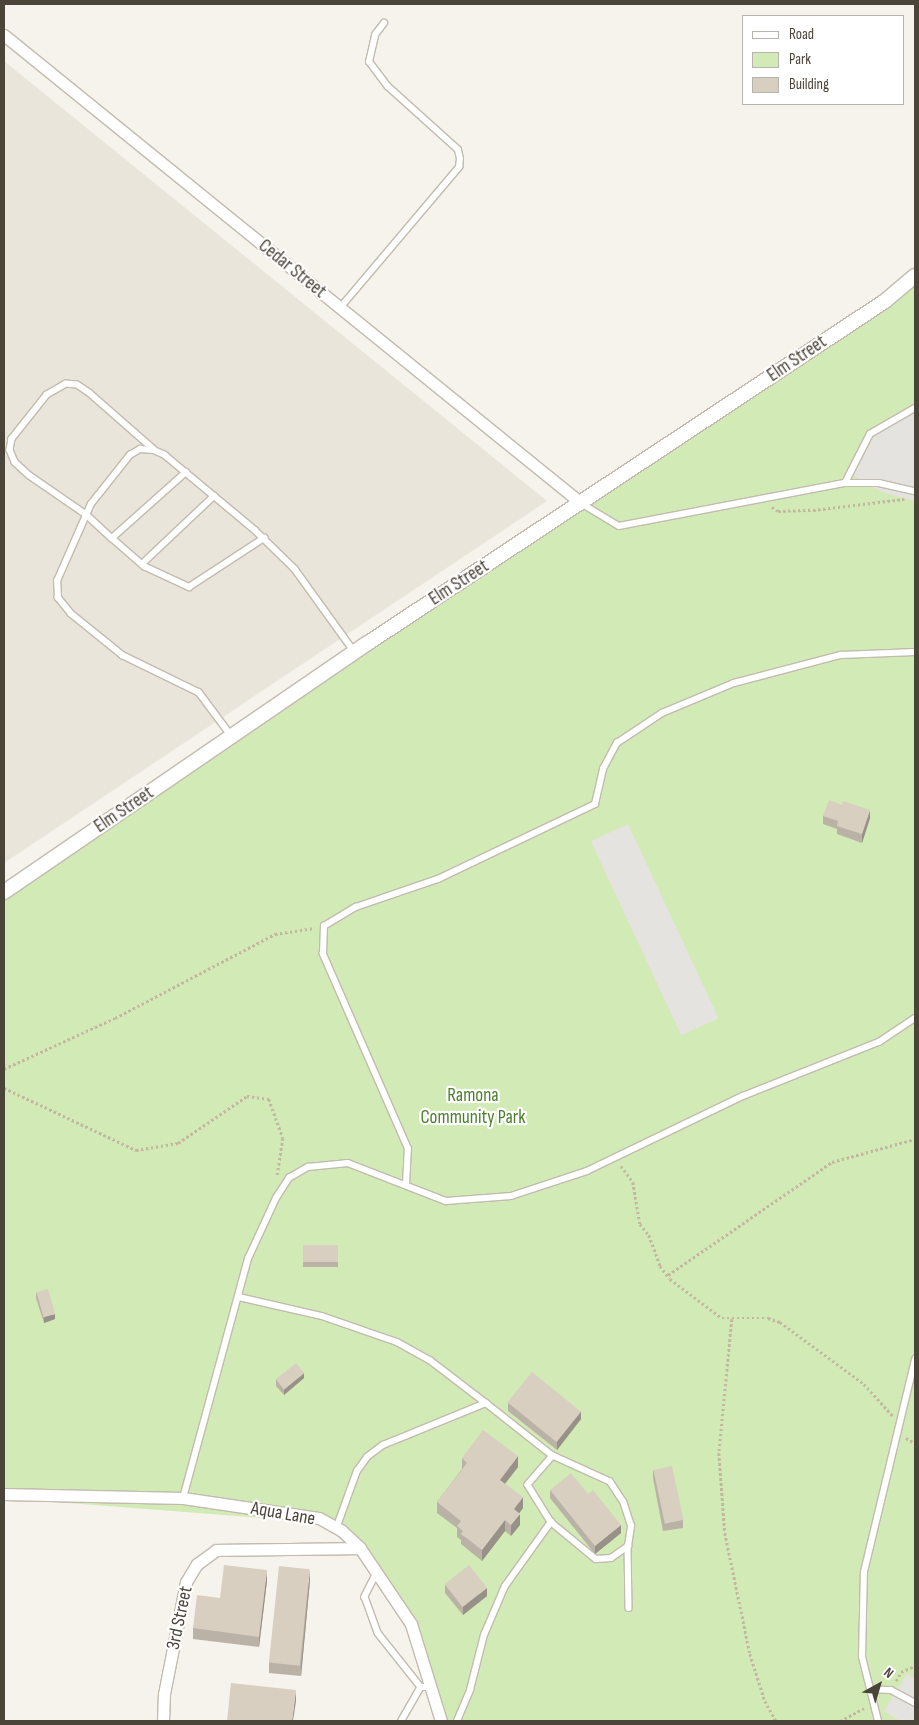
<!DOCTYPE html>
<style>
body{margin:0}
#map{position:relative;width:919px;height:1725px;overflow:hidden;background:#f6f3ec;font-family:"Sofia Sans Condensed",sans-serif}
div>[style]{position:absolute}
.residential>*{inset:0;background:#eae5da}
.green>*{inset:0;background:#d2eab5}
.parking>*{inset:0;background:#e5e3e0;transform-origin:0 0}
.path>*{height:2.5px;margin-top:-1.25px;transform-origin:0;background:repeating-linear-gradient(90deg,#c4b79f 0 2.5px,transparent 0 5px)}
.roads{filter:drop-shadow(1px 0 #c2bbae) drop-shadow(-1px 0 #c2bbae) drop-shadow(0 1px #c2bbae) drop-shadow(0 -1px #c2bbae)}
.service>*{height:5.5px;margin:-2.75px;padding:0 2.75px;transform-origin:2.75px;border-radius:2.75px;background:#fff}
.minor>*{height:11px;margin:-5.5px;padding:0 5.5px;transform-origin:5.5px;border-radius:5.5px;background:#fff}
.tertiary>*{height:14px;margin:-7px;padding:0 7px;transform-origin:7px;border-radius:7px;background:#fff}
.wall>*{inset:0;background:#bab2a6;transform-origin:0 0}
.shaded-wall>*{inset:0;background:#979187}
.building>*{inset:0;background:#d8cfc1;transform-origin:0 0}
span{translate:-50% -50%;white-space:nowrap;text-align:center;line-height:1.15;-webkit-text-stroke:4.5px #fff;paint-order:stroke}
.street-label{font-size:19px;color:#4b4439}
.park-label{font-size:19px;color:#4a7f2a}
.frame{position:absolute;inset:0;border:5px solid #4b4439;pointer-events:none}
.legend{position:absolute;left:742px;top:15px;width:162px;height:90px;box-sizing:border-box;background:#fff;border:1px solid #b7b4b0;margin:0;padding:6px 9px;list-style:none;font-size:15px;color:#4b4439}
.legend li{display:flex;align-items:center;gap:10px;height:25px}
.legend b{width:25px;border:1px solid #b7b4b0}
.north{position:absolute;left:854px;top:1660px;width:50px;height:50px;-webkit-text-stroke:4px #fff;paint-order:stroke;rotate:39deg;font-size:14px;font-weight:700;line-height:20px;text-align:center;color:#4b4439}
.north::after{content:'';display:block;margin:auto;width:18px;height:22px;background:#4b4439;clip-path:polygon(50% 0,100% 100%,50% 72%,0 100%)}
</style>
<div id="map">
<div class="residential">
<i style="clip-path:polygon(4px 61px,547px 501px,4px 863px)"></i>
</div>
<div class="green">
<i style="clip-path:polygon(915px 276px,915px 1721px,443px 1721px,419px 1641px,356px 1543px,316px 1522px,4px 1498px,4px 891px)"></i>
</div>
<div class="parking">
<i style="clip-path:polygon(915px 405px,915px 501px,882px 492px,848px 472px,866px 432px)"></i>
<i style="left:628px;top:824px;width:214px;height:41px;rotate:65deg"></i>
<i style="clip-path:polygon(907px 1674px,915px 1679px,915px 1721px,900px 1721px,884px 1711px)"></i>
</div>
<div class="path">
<i style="left:772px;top:507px;width:7px;rotate:34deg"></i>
<i style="left:778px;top:511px;width:35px;rotate:-2deg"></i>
<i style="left:813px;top:510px;width:92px;rotate:-6.9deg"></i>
<i style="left:4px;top:1069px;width:122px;rotate:-24.7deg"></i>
<i style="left:115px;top:1018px;width:181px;rotate:-27.7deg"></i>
<i style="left:275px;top:934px;width:40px;rotate:-8.5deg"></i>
<i style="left:4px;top:1088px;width:146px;rotate:25.2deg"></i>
<i style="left:136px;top:1150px;width:43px;rotate:-9.5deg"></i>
<i style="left:178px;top:1143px;width:83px;rotate:-34.3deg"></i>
<i style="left:247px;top:1096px;width:22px;rotate:8deg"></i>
<i style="left:269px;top:1099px;width:41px;rotate:70.3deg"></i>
<i style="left:283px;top:1138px;width:40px;rotate:98.5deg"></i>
<i style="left:621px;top:1166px;width:20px;rotate:53deg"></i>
<i style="left:633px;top:1182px;width:43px;rotate:80.5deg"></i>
<i style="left:640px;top:1224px;width:14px;rotate:51deg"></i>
<i style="left:649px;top:1235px;width:33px;rotate:70deg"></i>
<i style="left:660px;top:1266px;width:16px;rotate:52deg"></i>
<i style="left:670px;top:1279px;width:65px;rotate:36.9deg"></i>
<i style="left:722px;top:1318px;width:46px"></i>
<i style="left:768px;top:1318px;width:13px;rotate:18deg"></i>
<i style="left:780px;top:1322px;width:104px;rotate:36.4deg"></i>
<i style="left:864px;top:1384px;width:43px;rotate:47.8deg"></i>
<i style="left:668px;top:1275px;width:199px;rotate:-34.6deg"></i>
<i style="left:832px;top:1162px;width:86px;rotate:-15.5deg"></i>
<i style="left:732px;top:1319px;width:135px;rotate:95.5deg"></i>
<i style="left:719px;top:1453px;width:80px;rotate:85.7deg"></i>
<i style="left:725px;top:1533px;width:124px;rotate:78.3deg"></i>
<i style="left:750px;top:1654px;width:49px;rotate:72.3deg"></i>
<i style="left:765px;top:1701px;width:23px;rotate:61deg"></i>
<i style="left:906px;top:1438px;width:10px;rotate:29deg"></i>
<i style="left:896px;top:1681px;width:10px;rotate:-61deg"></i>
<i style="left:901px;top:1672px;width:15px;rotate:-23deg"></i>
<i style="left:840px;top:1721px;width:27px;rotate:-28deg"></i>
</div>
<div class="roads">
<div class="service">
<i style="left:340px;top:308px;width:185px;rotate:-49.8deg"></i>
<i style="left:459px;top:167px;width:8px;rotate:-83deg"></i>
<i style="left:460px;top:159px;width:9px;rotate:-103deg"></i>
<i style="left:458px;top:150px;width:94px;rotate:-138deg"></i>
<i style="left:388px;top:87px;width:31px;rotate:-127deg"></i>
<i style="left:369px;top:62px;width:28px;rotate:-77deg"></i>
<i style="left:375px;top:35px;width:15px;rotate:-53deg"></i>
<i style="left:154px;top:450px;width:86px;rotate:-138.8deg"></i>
<i style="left:89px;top:393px;width:14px;rotate:-146deg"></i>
<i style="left:77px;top:385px;width:11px;rotate:-175deg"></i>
<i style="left:66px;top:384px;width:22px;rotate:150deg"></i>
<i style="left:47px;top:395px;width:56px;rotate:128.5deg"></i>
<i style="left:12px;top:439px;width:11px;rotate:100deg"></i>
<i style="left:10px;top:450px;width:13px;rotate:67deg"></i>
<i style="left:15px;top:462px;width:19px;rotate:43deg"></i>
<i style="left:29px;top:475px;width:70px;rotate:34.6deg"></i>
<i style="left:87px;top:515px;width:34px;rotate:43deg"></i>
<i style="left:112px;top:538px;width:99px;rotate:-41.7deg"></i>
<i style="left:845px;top:483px;width:55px;rotate:-63deg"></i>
<i style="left:870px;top:434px;width:52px;rotate:-30deg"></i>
<i style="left:581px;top:503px;width:44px;rotate:31.2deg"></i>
<i style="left:619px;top:526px;width:230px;rotate:-10.8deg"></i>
<i style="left:845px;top:483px;width:34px"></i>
<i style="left:879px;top:483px;width:37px;rotate:13deg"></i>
<i style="left:112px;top:538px;width:43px;rotate:41.2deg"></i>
<i style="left:144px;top:566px;width:50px;rotate:25deg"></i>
<i style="left:189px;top:587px;width:90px;rotate:-33.2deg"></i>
<i style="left:142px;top:564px;width:99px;rotate:-43.4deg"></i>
<i style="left:231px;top:736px;width:54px;rotate:-126.7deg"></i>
<i style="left:199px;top:693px;width:85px;rotate:-154deg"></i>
<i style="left:123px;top:656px;width:67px;rotate:-141.1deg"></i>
<i style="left:71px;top:614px;width:21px;rotate:-129deg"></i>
<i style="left:58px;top:598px;width:17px;rotate:-93deg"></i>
<i style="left:57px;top:581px;width:84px;rotate:-66.2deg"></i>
<i style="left:91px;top:504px;width:63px;rotate:-51.5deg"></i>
<i style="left:130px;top:455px;width:12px;rotate:-31deg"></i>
<i style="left:140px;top:449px;width:14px;rotate:4deg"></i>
<i style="left:154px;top:450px;width:12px;rotate:24deg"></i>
<i style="left:165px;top:455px;width:117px;rotate:39.8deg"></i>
<i style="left:255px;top:530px;width:56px;rotate:44.3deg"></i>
<i style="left:295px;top:569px;width:101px;rotate:54.3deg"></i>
<i style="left:406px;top:1185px;width:36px;rotate:-87deg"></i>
<i style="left:408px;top:1149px;width:213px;rotate:-113.6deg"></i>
<i style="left:323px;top:954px;width:28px;rotate:-88deg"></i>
<i style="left:324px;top:926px;width:37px;rotate:-31deg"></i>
<i style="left:356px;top:907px;width:87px;rotate:-18.9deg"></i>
<i style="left:438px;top:879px;width:174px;rotate:-25.5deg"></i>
<i style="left:595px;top:804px;width:36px;rotate:-77deg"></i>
<i style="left:603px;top:769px;width:30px;rotate:-62deg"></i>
<i style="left:617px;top:743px;width:54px;rotate:-33.7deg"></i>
<i style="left:662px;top:713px;width:78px;rotate:-22.6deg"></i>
<i style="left:734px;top:683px;width:111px;rotate:-14.7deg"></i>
<i style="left:841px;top:655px;width:74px;rotate:-2.3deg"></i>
<i style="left:239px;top:1297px;width:85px;rotate:12.9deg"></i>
<i style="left:322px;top:1316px;width:79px;rotate:19.1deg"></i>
<i style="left:397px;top:1342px;width:38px;rotate:29deg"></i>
<i style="left:430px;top:1360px;width:71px;rotate:37.5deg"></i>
<i style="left:183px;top:1498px;width:248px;rotate:-74.8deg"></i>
<i style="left:248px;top:1259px;width:67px;rotate:-65.3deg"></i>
<i style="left:276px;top:1198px;width:24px;rotate:-57deg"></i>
<i style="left:289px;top:1178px;width:22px;rotate:-30deg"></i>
<i style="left:308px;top:1167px;width:40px;rotate:-5.7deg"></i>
<i style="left:348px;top:1163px;width:105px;rotate:21.2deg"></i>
<i style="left:446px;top:1201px;width:65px;rotate:-4.4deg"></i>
<i style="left:511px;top:1196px;width:80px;rotate:-18.2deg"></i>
<i style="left:587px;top:1171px;width:173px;rotate:-25.7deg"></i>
<i style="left:743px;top:1096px;width:146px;rotate:-21.7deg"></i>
<i style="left:879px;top:1042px;width:43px;rotate:-33.7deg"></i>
<i style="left:336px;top:1529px;width:62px;rotate:-70.1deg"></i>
<i style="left:357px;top:1471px;width:17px;rotate:-54deg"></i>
<i style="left:367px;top:1457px;width:20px;rotate:-37deg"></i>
<i style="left:383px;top:1445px;width:111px;rotate:-22.2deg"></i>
<i style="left:486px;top:1403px;width:85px;rotate:38.3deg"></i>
<i style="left:553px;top:1456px;width:38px;rotate:131deg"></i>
<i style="left:528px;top:1485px;width:44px;rotate:58.1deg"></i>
<i style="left:551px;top:1522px;width:58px;rotate:39.4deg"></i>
<i style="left:596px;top:1559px;width:15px;rotate:-4deg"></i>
<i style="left:611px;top:1558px;width:21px;rotate:-35deg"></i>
<i style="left:628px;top:1546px;width:20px;rotate:-81deg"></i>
<i style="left:631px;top:1526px;width:25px;rotate:-108deg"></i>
<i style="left:623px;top:1502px;width:24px;rotate:-123deg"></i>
<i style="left:610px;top:1482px;width:63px;rotate:-155.5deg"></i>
<i style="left:628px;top:1546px;width:62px;rotate:89.1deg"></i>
<i style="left:377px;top:1573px;width:27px;rotate:117deg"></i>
<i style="left:365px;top:1597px;width:38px;rotate:70deg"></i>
<i style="left:378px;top:1633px;width:69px;rotate:51.5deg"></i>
<i style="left:421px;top:1687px;width:11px"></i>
<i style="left:870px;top:1689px;width:21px;rotate:3deg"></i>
<i style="left:891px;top:1690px;width:27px;rotate:28deg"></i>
<i style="left:401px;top:1721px;width:39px;rotate:-60deg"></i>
<i style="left:457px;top:1721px;width:34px;rotate:-67deg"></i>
<i style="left:470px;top:1690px;width:57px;rotate:-75.7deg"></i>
<i style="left:484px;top:1635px;width:53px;rotate:-66.8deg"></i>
<i style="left:505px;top:1586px;width:79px;rotate:-54.3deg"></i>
<i style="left:878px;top:1721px;width:66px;rotate:-104deg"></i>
<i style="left:862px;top:1657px;width:85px;rotate:-88.7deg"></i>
<i style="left:864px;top:1572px;width:219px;rotate:-76.5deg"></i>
</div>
<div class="minor">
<i style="left:4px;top:35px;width:743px;rotate:39.05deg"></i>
<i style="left:4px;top:1494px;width:179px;rotate:1.3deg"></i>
<i style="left:183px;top:1498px;width:137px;rotate:8.4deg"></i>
<i style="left:319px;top:1518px;width:26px;rotate:29deg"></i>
<i style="left:342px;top:1531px;width:25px;rotate:43deg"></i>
<i style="left:360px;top:1548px;width:92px;rotate:56.1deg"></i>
<i style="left:411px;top:1624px;width:102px;rotate:72.8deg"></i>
<i style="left:163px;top:1721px;width:27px;rotate:-88deg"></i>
<i style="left:164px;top:1694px;width:114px;rotate:-78.9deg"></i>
<i style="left:186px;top:1582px;width:21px;rotate:-59deg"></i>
<i style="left:197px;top:1564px;width:24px;rotate:-36deg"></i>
<i style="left:216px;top:1550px;width:144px;rotate:-0.8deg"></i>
</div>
<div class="tertiary">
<i style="left:4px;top:892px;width:441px;rotate:-34.4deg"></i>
<i style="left:368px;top:643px;width:620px;rotate:-33.48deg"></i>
<i style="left:885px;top:301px;width:39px;rotate:-40deg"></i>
</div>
</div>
<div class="wall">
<i style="clip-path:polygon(823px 816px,870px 818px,862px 843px,837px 834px,837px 829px,823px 824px)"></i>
<i style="left:338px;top:1245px;width:22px;height:35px;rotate:90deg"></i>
<i style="clip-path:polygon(36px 1292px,55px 1319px,44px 1323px,36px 1298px)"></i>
<i style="clip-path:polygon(304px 1378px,284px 1395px,276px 1386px,276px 1380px)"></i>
<i style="clip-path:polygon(508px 1403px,581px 1419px,557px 1450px,508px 1411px)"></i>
<i style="clip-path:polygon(462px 1458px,518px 1467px,505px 1484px,523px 1508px,519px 1513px,520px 1525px,511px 1536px,505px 1531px,482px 1561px,461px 1544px,461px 1540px,457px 1537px,457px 1528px,437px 1513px,437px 1502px,462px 1469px)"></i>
<i style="clip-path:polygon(653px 1470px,683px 1520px,683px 1528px,663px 1531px,653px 1478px)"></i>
<i style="clip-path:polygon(550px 1490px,621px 1533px,595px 1554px,550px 1498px)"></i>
<i style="clip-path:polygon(310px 1580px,301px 1676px,269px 1673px,269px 1662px)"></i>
<i style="clip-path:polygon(267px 1581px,259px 1647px,193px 1639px,193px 1628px,220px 1598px)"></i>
<i style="clip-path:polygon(445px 1585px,487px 1596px,463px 1615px,445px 1593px)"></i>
</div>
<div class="shaded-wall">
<i style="clip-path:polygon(870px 810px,870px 818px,862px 843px,862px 834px)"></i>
<i style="clip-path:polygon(55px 1314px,55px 1319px,44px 1323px,44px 1317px)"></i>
<i style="clip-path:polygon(304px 1373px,304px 1378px,284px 1395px,284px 1390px)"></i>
<i style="clip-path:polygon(581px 1411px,581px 1419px,557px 1450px,557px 1442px)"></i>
<i style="clip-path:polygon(518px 1456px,518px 1467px,500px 1490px,500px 1480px)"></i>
<i style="clip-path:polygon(523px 1497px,523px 1508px,514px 1520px,514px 1509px)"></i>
<i style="clip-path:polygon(520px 1514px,520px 1525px,511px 1536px,511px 1525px)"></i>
<i style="clip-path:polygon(505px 1520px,505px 1531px,482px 1561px,482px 1550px)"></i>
<i style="clip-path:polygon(621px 1525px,621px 1533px,595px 1554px,595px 1546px)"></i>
<i style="clip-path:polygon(310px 1569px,310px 1580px,301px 1676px,301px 1666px)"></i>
<i style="clip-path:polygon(267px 1570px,267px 1581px,259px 1647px,259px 1637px)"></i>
<i style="clip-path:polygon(487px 1588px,487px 1596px,463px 1615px,463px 1607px)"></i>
<i style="clip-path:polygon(296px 1690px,296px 1701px,293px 1721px,292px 1721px)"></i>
</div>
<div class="building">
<i style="clip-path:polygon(829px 800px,842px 805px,843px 801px,870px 810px,862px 834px,837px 826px,838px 821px,823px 816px)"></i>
<i style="left:338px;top:1245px;width:17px;height:35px;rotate:90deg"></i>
<i style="left:48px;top:1289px;width:26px;height:12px;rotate:74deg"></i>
<i style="left:296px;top:1363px;width:13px;height:26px;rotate:51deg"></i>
<i style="left:532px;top:1372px;width:63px;height:39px;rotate:39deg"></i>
<i style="clip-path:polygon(483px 1430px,518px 1456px,500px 1480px,523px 1497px,514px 1509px,520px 1514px,511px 1525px,505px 1520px,482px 1550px,461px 1534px,463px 1531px,457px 1526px,461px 1521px,437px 1502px,467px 1463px,462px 1458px)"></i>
<i style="left:672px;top:1466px;width:55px;height:19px;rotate:78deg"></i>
<i style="clip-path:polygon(571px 1473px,588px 1494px,593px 1490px,621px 1525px,595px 1546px,550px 1490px)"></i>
<i style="clip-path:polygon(224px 1565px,267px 1570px,259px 1637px,193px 1628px,197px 1595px,220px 1598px)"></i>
<i style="left:469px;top:1565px;width:29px;height:31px;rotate:52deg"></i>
<i style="left:279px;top:1566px;width:31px;height:97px;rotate:6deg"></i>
<i style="clip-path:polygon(231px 1683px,296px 1690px,292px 1721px,227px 1721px)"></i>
</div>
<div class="street-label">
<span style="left:292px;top:269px;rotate:39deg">Cedar Street</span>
<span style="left:797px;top:359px;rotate:-34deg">Elm Street</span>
<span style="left:459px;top:583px;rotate:-33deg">Elm Street</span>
<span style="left:124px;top:810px;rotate:-34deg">Elm Street</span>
<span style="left:283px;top:1514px;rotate:10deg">Aqua Lane</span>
<span style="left:180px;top:1618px;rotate:-78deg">3rd Street</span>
</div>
<div class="park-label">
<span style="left:473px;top:1107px">Ramona<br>Community Park</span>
</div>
<div class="frame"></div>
<ul class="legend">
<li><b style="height:6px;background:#fff"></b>Road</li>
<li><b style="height:14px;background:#d2eab5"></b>Park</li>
<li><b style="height:14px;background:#d8cfc1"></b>Building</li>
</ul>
<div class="north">N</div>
</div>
